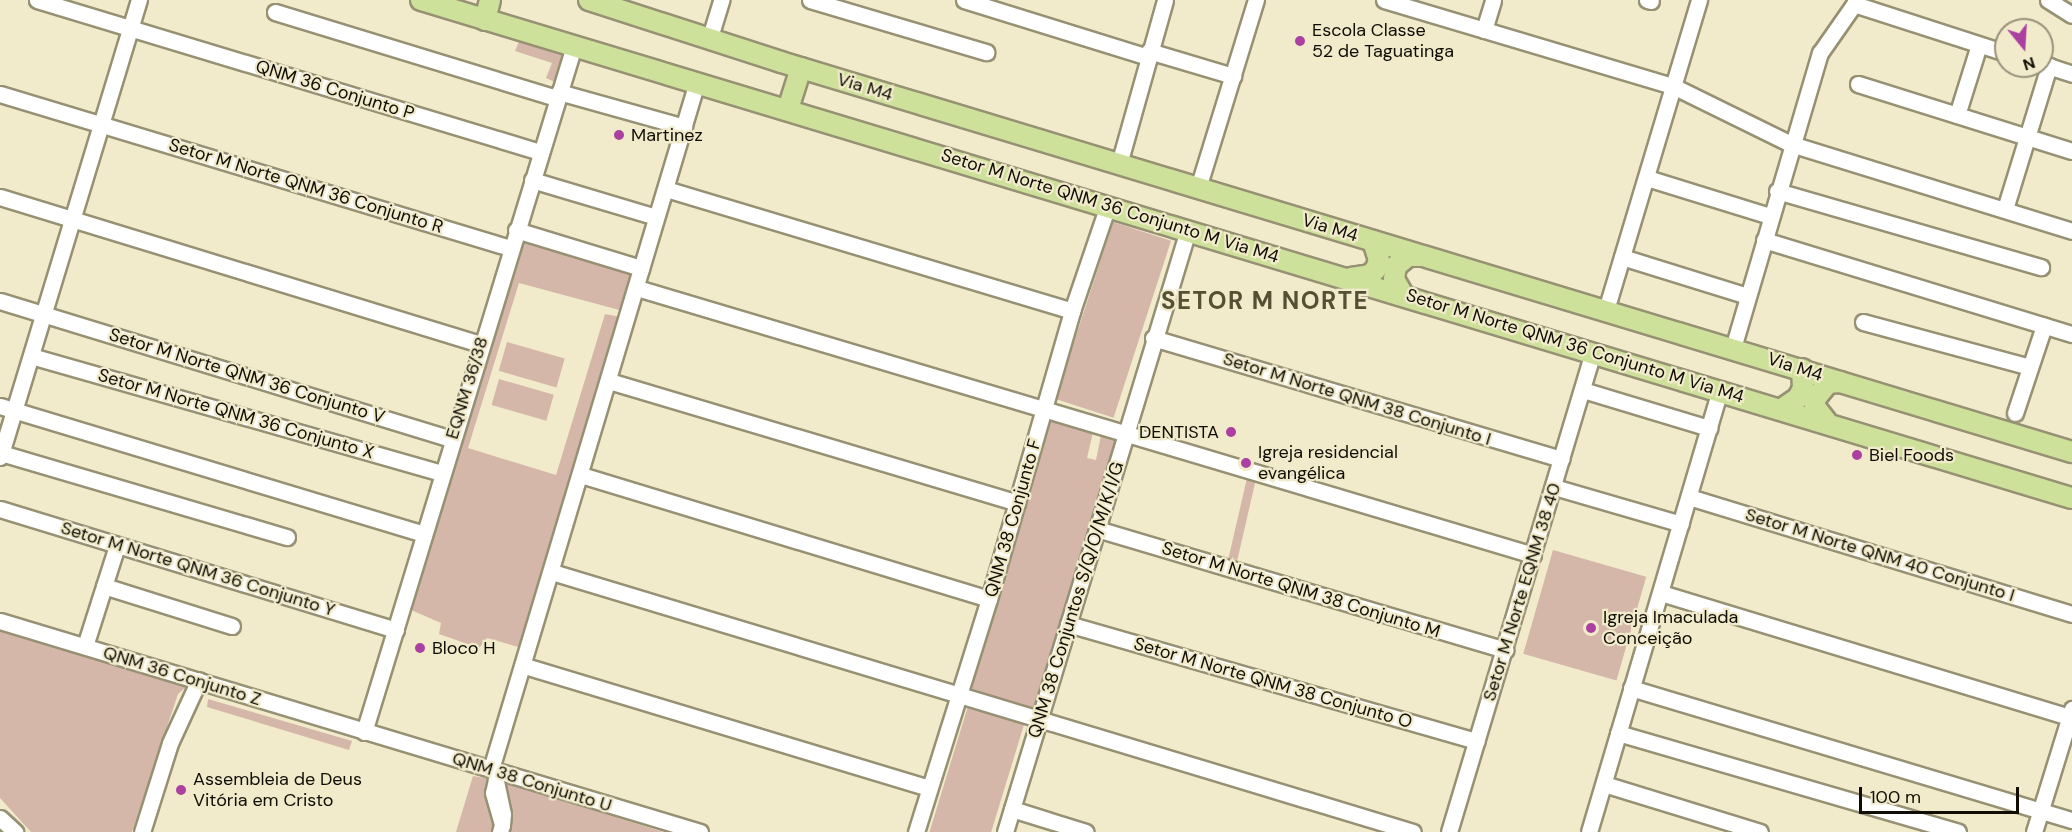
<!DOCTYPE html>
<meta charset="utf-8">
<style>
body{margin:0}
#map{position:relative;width:2072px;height:832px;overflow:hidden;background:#f1eacb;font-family:"DM Sans",sans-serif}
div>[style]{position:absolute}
.green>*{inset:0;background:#d4b7a9;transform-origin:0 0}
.roads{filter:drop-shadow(2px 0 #979174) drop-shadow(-2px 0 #979174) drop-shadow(0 2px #979174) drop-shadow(0 -2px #979174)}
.minor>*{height:15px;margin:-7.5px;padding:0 7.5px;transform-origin:7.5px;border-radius:7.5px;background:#fff}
.major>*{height:20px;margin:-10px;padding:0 10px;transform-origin:10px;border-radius:10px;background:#cee19b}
.dots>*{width:16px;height:16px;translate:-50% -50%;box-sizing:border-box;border:3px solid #f1eacb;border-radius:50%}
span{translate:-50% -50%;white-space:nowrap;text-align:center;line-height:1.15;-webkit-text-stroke:4.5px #f1eacb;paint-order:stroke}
.poi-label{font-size:18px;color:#0f0d04}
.left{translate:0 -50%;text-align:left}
.right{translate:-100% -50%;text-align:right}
.street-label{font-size:18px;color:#0f0d04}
.district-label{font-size:24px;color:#554f34;font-weight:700;letter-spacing:1.5px}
.north{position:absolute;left:1994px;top:18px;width:60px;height:60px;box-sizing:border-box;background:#f1eacb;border:2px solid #97927b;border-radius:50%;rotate:162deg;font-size:16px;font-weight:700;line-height:24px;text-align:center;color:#0f0d04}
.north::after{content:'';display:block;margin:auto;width:21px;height:27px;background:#ac40a1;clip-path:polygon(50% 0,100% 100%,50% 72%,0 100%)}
.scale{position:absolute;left:1859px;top:787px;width:160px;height:27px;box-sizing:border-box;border:3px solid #0f0d04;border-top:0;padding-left:8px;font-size:18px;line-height:21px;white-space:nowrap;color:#0f0d04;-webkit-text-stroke:4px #f1eacb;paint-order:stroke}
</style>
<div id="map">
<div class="green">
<i style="clip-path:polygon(520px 39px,565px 53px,557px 83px,546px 78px,552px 63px,515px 51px)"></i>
<i style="left:1113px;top:222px;width:61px;height:186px;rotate:18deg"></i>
<i style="clip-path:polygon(517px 238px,634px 273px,623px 311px,519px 283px,468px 448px,556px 475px,605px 314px,621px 317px,522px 648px,487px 638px,479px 648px,439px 634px,441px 623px,411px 610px)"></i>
<i style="left:507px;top:342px;width:60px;height:30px;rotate:16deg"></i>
<i style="left:499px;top:379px;width:57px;height:27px;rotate:16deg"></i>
<i style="clip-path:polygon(1046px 420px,1093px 432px,1087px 458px,1096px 460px,1101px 435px,1117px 441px,1034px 710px,966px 690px)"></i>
<i style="left:1247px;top:478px;width:9px;height:82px;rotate:13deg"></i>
<i style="left:1553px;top:550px;width:97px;height:108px;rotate:16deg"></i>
<i style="clip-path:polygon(0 630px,186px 687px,178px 694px,132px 832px,31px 832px,0 798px)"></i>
<i style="clip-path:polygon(208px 699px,352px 741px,349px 750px,207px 707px)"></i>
<i style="left:968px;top:706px;width:59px;height:132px;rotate:17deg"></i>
<i style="clip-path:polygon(473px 776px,496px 780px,663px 832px,456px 832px)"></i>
</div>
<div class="roads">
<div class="minor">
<i style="left:37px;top:0;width:525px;rotate:16.81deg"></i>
<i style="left:810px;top:0;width:184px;rotate:16.5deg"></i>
<i style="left:964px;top:0;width:193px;rotate:17.2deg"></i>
<i style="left:1384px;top:0;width:304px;rotate:16.6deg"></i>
<i style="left:1675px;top:87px;width:129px;rotate:26.2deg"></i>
<i style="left:1791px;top:144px;width:294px;rotate:17.2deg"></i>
<i style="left:1647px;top:0;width:4px;rotate:14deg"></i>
<i style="left:2048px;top:0;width:28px;rotate:32deg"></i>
<i style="left:1854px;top:4px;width:160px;rotate:17.9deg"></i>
<i style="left:275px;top:12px;width:295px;rotate:17deg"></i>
<i style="left:1484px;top:30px;width:31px;rotate:-73deg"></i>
<i style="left:710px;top:37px;width:39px;rotate:-73deg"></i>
<i style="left:1149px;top:51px;width:88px;rotate:16.6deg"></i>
<i style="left:2042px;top:64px;width:32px;rotate:18deg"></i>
<i style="left:1858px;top:84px;width:224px;rotate:17.4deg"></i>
<i style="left:559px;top:92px;width:130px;rotate:15.6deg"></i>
<i style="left:0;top:94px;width:533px;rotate:16.8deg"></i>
<i style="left:1957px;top:115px;width:73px;rotate:-72.6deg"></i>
<i style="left:1119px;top:164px;width:170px;rotate:-74.3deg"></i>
<i style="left:1647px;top:178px;width:129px;rotate:17.2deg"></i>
<i style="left:532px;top:180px;width:129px;rotate:16.6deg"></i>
<i style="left:1198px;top:188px;width:197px;rotate:-72.9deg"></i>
<i style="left:666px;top:189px;width:424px;rotate:16.7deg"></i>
<i style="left:1777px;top:191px;width:275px;rotate:16.1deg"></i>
<i style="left:0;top:197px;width:502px;rotate:17.03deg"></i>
<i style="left:2005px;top:209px;width:150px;rotate:-72.9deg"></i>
<i style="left:516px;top:230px;width:131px;rotate:16.9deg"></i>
<i style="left:1764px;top:240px;width:322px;rotate:17deg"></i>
<i style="left:1622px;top:257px;width:131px;rotate:17.3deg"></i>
<i style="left:637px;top:288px;width:935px;rotate:16.59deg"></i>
<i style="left:0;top:301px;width:472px;rotate:17deg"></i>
<i style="left:1606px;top:310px;width:324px;rotate:-73.3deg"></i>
<i style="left:1863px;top:322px;width:173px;rotate:15.1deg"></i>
<i style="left:1153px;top:338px;width:426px;rotate:16.5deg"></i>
<i style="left:1733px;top:348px;width:308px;rotate:-73.6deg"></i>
<i style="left:1820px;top:53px;width:65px;rotate:-55.1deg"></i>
<i style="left:31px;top:356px;width:426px;rotate:15.9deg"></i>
<i style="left:609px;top:381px;width:426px;rotate:16.6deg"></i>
<i style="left:1583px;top:390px;width:132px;rotate:16.8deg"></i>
<i style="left:0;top:406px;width:443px;rotate:16.8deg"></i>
<i style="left:2015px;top:413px;width:92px;rotate:-71.6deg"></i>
<i style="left:1px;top:453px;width:298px;rotate:16.4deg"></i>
<i style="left:0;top:457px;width:478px;rotate:-73.1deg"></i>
<i style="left:581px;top:475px;width:426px;rotate:16.9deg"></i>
<i style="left:1554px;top:487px;width:132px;rotate:16.2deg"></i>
<i style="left:1689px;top:497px;width:400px;rotate:17deg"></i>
<i style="left:0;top:509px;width:414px;rotate:17deg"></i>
<i style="left:1097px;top:529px;width:426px;rotate:16.5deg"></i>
<i style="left:552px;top:572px;width:899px;rotate:16.8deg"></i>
<i style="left:104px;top:586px;width:134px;rotate:17.4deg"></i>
<i style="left:1661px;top:593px;width:430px;rotate:16.9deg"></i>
<i style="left:0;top:621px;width:731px;rotate:16.77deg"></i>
<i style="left:1068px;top:624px;width:425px;rotate:16deg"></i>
<i style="left:85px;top:646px;width:105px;rotate:-72.3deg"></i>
<i style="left:525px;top:666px;width:422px;rotate:16.8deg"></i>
<i style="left:1631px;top:688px;width:460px;rotate:16.7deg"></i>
<i style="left:364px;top:732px;width:717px;rotate:-72.98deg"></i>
<i style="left:1618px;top:733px;width:354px;rotate:16.2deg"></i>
<i style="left:491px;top:769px;width:717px;rotate:-73.31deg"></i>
<i style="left:1604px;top:784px;width:163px;rotate:17.1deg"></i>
<i style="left:1012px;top:809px;width:77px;rotate:17.3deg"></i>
<i style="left:0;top:818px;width:21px;rotate:43deg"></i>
<i style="left:142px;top:832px;width:93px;rotate:-72.5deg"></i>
<i style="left:170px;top:743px;width:69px;rotate:-65.3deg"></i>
<i style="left:500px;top:832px;width:7px;rotate:-74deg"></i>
<i style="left:502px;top:825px;width:11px;rotate:-85deg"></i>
<i style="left:503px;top:814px;width:35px;rotate:-102deg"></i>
<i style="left:496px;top:780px;width:13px;rotate:103deg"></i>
<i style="left:493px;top:793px;width:33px;rotate:74deg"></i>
<i style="left:916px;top:832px;width:244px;rotate:-72.6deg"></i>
<i style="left:989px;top:599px;width:300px;rotate:-73.9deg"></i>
<i style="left:1072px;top:311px;width:112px;rotate:-71.2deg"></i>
<i style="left:1005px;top:832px;width:629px;rotate:-73.09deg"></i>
<i style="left:1449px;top:832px;width:501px;rotate:-73.3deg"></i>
<i style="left:1589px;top:832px;width:462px;rotate:-73.5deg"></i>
<i style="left:2034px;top:832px;width:129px;rotate:-72.8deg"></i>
</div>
<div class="major">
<i style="left:421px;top:0;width:1724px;rotate:16.79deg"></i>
<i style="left:589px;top:0;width:202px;rotate:17.9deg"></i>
<i style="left:781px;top:62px;width:1349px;rotate:16.81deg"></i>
<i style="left:485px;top:20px;width:21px;rotate:-76deg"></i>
<i style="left:788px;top:109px;width:43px;rotate:-72.4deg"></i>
<i style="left:1351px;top:278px;width:19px;rotate:-9deg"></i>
<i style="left:1370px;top:275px;width:8px;rotate:-45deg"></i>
<i style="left:1376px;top:269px;width:9px;rotate:-72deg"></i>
<i style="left:1379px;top:260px;width:20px;rotate:-108deg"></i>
<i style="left:1402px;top:293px;width:16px;rotate:-120deg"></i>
<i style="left:1394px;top:279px;width:13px;rotate:-81deg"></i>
<i style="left:1396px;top:266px;width:16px;rotate:-40deg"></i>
<i style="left:1408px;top:256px;width:14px"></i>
<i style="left:1782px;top:409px;width:19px;rotate:-35deg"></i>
<i style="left:1798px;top:398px;width:11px;rotate:-63deg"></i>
<i style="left:1803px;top:388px;width:19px;rotate:-93deg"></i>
<i style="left:1826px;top:421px;width:18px;rotate:-128deg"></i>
<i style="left:1815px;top:407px;width:8px;rotate:-90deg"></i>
<i style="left:1815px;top:399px;width:21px;rotate:-51deg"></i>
<i style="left:1828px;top:383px;width:12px;rotate:-5deg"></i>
</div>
</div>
<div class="dots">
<i style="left:1300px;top:41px;background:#ac40a1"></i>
<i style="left:619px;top:135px;background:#ac40a1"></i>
<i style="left:1231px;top:432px;background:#ac40a1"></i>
<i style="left:1857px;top:455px;background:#ac40a1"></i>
<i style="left:1246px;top:463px;background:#ac40a1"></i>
<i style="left:1591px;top:628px;background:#ac40a1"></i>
<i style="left:420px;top:648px;background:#ac40a1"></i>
<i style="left:181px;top:790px;background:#ac40a1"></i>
</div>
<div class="poi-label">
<span class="left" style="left:1312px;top:41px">Escola Classe<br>52 de Taguatinga</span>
<span class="left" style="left:631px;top:135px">Martinez</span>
<span class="right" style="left:1219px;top:432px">DENTISTA</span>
<span class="left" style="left:1258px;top:463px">Igreja residencial<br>evangélica</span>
<span class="left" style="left:1869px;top:455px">Biel Foods</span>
<span class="left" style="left:1603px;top:628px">Igreja Imaculada<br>Conceição</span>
<span class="left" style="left:432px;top:648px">Bloco H</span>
<span class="left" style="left:193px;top:790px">Assembleia de Deus<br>Vitória em Cristo</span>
</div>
<div class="street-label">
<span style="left:865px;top:87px;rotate:17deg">Via M4</span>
<span style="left:335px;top:90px;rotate:17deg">QNM 36 Conjunto P</span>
<span style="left:306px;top:186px;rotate:17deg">Setor M Norte QNM 36 Conjunto R</span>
<span style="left:1110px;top:206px;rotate:17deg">Setor M Norte QNM 36 Conjunto M Via M4</span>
<span style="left:1330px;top:228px;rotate:17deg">Via M4</span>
<span style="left:1575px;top:346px;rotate:17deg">Setor M Norte QNM 36 Conjunto M Via M4</span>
<span style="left:1795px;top:367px;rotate:18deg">Via M4</span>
<span style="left:247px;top:376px;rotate:17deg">Setor M Norte QNM 36 Conjunto V</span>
<span style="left:467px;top:388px;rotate:-73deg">EQNM 36/38</span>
<span style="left:1357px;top:399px;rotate:17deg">Setor M Norte QNM 38 Conjunto I</span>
<span style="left:236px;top:414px;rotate:16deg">Setor M Norte QNM 36 Conjunto X</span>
<span style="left:1013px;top:518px;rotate:-74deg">QNM 38 Conjunto F</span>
<span style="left:1880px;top:555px;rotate:17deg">Setor M Norte QNM 40 Conjunto I</span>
<span style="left:198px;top:569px;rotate:17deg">Setor M Norte QNM 36 Conjunto Y</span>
<span style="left:1301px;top:590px;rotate:17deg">Setor M Norte QNM 38 Conjunto M</span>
<span style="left:1522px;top:592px;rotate:-73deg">Setor M Norte EQNM 38 40</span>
<span style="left:1076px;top:600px;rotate:-73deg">QNM 38 Conjuntos S/Q/O/M/K/I/G</span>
<span style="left:182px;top:676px;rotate:17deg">QNM 36 Conjunto Z</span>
<span style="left:1273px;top:683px;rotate:16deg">Setor M Norte QNM 38 Conjunto O</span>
<span style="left:532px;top:782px;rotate:17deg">QNM 38 Conjunto U</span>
</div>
<div class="district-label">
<span style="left:1265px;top:301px">SETOR M NORTE</span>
</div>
<div class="north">N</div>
<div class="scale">100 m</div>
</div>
